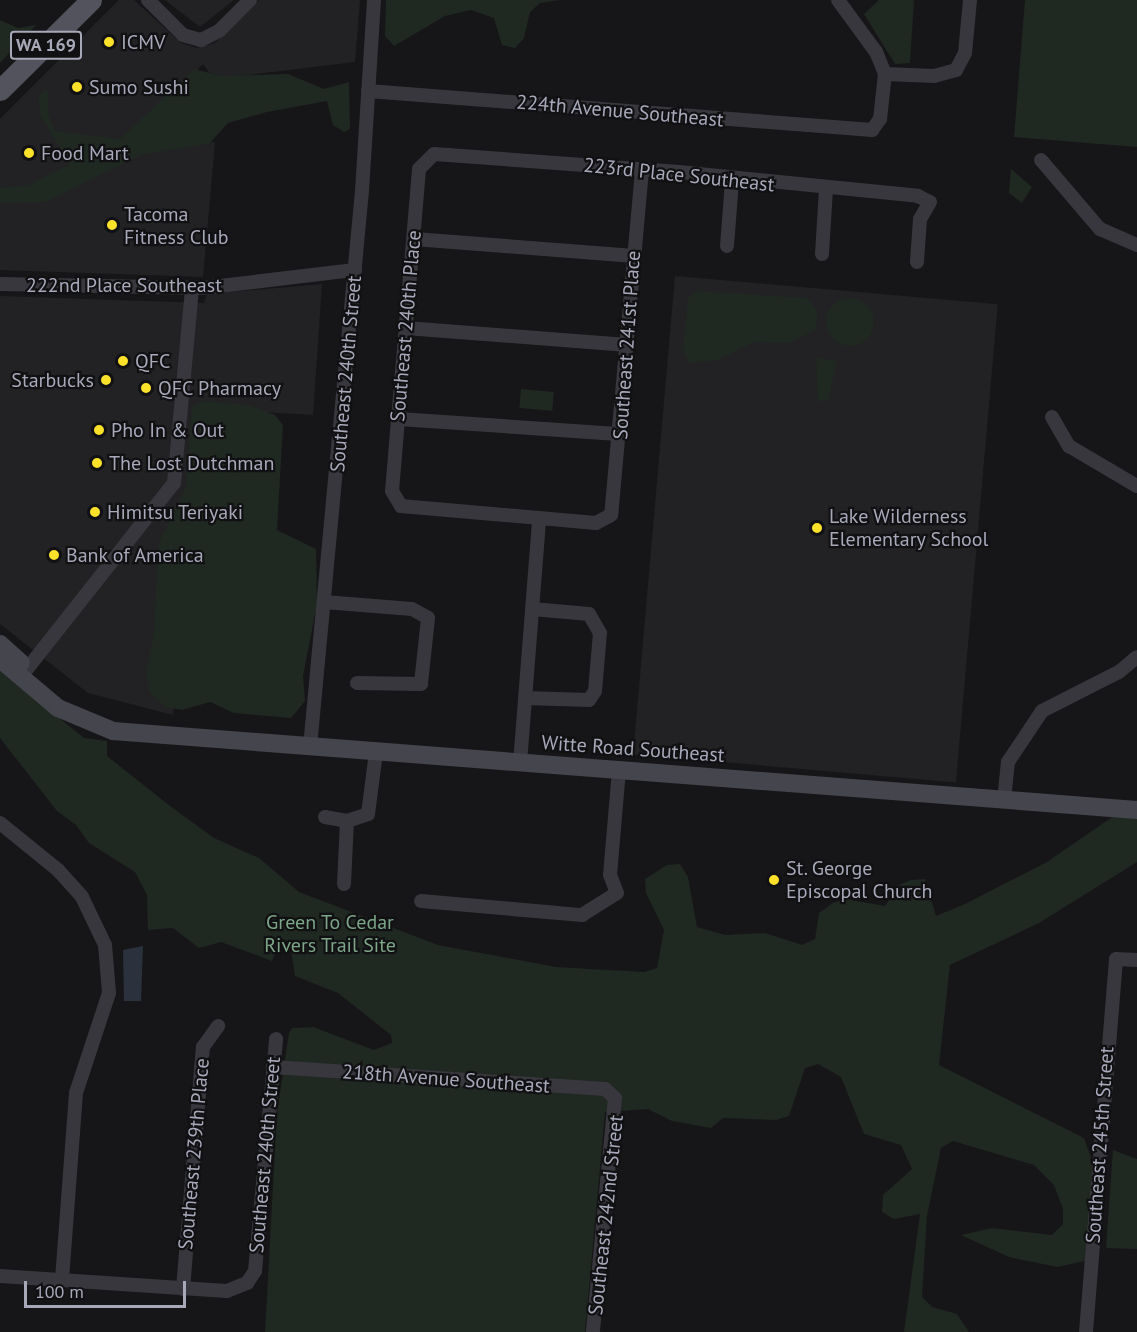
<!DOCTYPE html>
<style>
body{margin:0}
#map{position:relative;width:1137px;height:1332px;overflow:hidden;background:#161618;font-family:"PT Sans",sans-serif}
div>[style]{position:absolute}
.built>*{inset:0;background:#222225;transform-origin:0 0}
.green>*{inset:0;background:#202822;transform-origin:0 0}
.round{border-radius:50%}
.water>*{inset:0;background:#2b313d}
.street>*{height:14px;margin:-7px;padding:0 7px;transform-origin:7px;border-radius:7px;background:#37373d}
.secondary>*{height:18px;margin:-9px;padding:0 9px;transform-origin:9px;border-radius:9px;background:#45454d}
.primary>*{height:21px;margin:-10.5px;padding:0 10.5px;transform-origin:10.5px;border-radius:10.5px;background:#52535c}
.dots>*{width:16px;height:16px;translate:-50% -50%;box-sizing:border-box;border:3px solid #111113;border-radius:50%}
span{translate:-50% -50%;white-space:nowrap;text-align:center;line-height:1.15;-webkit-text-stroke:4.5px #111113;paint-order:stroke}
.shield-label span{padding:2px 4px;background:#111113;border:2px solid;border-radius:4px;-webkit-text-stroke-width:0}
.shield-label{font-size:18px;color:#a7a9b9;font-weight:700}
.poi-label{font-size:20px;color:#a7a9b9}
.left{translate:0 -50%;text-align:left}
.right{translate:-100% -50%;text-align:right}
.street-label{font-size:20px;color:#a7a9b9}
.park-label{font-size:20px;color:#7da588}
.scale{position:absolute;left:24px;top:1281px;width:162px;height:27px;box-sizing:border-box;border:3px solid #a7a9b9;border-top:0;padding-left:8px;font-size:18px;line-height:21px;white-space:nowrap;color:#a7a9b9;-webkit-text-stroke:4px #111113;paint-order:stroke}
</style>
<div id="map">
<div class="built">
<i style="clip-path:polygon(119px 0,134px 0,181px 43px,197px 48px,215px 43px,259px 0,360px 0,355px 62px,214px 79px,203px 64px,125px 143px,79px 163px,178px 141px,215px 142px,203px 277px,0 270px,0 119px)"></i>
<i style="clip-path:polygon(165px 0,234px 0,200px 27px)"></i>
<i style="left:675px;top:276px;width:324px;height:480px;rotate:5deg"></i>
<i style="clip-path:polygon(322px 284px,313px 415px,196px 408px,173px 715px,88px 693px,0 624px,0 296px,204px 303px,207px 294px)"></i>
</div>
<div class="green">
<i style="clip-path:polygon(386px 0,560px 0,540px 3px,530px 12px,524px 38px,515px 48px,502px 45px,494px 18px,471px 10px,445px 16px,394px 46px,385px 36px)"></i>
<i style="clip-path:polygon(879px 0,914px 0,910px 63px,895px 64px,864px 14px)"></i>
<i style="clip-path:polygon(1025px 0,1137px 0,1137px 147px,1014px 137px)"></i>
<i style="clip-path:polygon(0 20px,18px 28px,36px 25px,0 63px)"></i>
<i style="clip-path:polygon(194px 69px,221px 76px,288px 74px,324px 89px,349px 82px,350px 129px,344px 132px,333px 125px,327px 101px,267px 112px,228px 123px,209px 144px,140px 155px,46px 202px,0 203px,0 188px,29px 185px,69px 164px,41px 116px,38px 99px,43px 90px,49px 91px,48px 114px,55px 131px,120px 139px)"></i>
<i style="clip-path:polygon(1011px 169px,1032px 187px,1022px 203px,1009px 193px)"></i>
<i style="clip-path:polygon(696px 291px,807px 298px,818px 312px,816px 330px,789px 343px,754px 342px,718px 360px,689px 363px,683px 350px,688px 299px)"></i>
<i class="round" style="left:826px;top:298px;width:48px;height:48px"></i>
<i style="clip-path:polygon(816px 357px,837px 361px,828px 401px,818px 401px)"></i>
<i style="left:521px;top:389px;width:33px;height:19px;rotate:5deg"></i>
<i style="clip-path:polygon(205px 401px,249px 405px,275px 415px,283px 425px,277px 530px,316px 549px,317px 604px,303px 676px,305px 701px,291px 718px,234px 713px,210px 702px,182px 710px,165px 707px,150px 693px,146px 673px,154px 633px,158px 544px,186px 487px,192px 406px)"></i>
<i style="clip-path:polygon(0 670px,84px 738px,107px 741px,107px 756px,170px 806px,214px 838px,259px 858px,299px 892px,438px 945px,556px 967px,644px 972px,657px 968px,664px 930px,646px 893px,645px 879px,667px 865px,680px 864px,688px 877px,697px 927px,725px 935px,765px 933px,802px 945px,815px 939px,819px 913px,833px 903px,845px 899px,885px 906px,899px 885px,911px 880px,925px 879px,936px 916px,965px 904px,1047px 862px,1137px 800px,1137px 862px,1039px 923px,950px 965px,939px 1065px,1084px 1138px,1093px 1164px,1085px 1261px,1057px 1267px,1009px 1257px,961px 1235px,992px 1228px,1052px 1235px,1063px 1224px,1063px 1209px,1054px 1185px,1034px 1165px,953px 1141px,941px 1148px,927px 1216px,922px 1297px,932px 1307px,957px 1314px,969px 1332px,904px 1332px,920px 1214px,894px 1219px,882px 1212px,883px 1195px,912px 1169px,901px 1145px,864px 1134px,841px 1077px,818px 1064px,805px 1068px,789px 1116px,776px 1120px,723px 1118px,711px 1128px,672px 1121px,648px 1109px,605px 1112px,585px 1332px,265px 1332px,277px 1113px,289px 1033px,292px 1028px,313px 1027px,374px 1050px,392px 1043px,391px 1035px,338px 993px,295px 976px,290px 943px,281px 938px,272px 961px,221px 942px,199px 948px,173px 928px,148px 930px,147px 895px,135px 872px,89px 843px,76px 825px,57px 811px,0 738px)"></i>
<i style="clip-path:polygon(1113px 1150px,1137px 1159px,1137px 1249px,1106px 1248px)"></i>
</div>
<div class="water">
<i style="clip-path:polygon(143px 946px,141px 1001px,124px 1001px,123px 950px)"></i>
</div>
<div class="street">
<i style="left:148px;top:0;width:49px;rotate:45deg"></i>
<i style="left:183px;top:35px;width:19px;rotate:16deg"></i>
<i style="left:201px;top:40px;width:20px;rotate:-27deg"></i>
<i style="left:219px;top:31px;width:44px;rotate:-45deg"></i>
<i style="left:885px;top:74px;width:49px;rotate:2.3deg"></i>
<i style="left:934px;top:76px;width:23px;rotate:-15deg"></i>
<i style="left:956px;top:70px;width:19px;rotate:-62deg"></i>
<i style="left:965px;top:53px;width:53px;rotate:-84.6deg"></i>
<i style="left:368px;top:91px;width:506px;rotate:4.42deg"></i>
<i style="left:872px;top:130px;width:14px;rotate:-54deg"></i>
<i style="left:880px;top:119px;width:45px;rotate:-83.7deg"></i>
<i style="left:885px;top:74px;width:24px;rotate:-112deg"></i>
<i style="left:876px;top:52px;width:64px;rotate:-126.2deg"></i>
<i style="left:1041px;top:160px;width:91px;rotate:49.5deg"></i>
<i style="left:1100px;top:229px;width:40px;rotate:23.4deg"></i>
<i style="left:642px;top:170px;width:346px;rotate:95.1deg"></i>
<i style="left:611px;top:515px;width:17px;rotate:152deg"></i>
<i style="left:596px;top:523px;width:196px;rotate:-175deg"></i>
<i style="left:401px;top:506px;width:17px;rotate:-121deg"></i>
<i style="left:392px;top:491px;width:323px;rotate:-85.2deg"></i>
<i style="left:419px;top:169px;width:21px;rotate:-45deg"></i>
<i style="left:434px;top:154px;width:246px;rotate:4.2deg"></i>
<i style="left:679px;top:172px;width:240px;rotate:5.7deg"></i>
<i style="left:918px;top:196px;width:13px;rotate:27deg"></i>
<i style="left:930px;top:202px;width:20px;rotate:120deg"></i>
<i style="left:920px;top:219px;width:43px;rotate:94deg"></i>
<i style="left:414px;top:239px;width:221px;rotate:4.4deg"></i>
<i style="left:727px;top:246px;width:65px;rotate:-85.6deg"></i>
<i style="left:822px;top:254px;width:65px;rotate:-86.5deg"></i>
<i style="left:0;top:284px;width:203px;rotate:1.1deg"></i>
<i style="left:203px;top:288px;width:153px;rotate:-6.8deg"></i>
<i style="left:406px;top:328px;width:222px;rotate:4.4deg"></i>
<i style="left:1052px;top:417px;width:34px;rotate:60deg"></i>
<i style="left:1069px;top:446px;width:79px;rotate:30.5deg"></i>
<i style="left:399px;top:419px;width:223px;rotate:3.9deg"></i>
<i style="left:324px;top:602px;width:88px;rotate:4.5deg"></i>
<i style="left:412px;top:609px;width:18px;rotate:29deg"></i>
<i style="left:428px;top:618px;width:66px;rotate:96.1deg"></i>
<i style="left:421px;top:684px;width:64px;rotate:-179.1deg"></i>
<i style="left:27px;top:669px;width:237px;rotate:-51.7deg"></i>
<i style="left:174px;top:483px;width:196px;rotate:-84.7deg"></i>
<i style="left:525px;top:698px;width:64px;rotate:1.8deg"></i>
<i style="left:589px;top:700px;width:11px;rotate:-56deg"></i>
<i style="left:595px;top:691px;width:58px;rotate:-85.1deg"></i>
<i style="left:600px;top:633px;width:22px;rotate:-120deg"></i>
<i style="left:589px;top:614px;width:57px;rotate:-175deg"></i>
<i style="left:310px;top:747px;width:558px;rotate:-84.66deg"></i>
<i style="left:362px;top:191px;width:191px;rotate:-86.4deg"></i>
<i style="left:520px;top:763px;width:245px;rotate:-85.5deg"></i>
<i style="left:1004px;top:800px;width:38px;rotate:-84deg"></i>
<i style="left:1008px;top:762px;width:61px;rotate:-56.3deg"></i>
<i style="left:1042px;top:711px;width:86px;rotate:-26.9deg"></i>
<i style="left:1119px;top:672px;width:23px;rotate:-40deg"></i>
<i style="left:325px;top:817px;width:22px;rotate:10deg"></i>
<i style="left:347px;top:821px;width:22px;rotate:-18deg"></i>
<i style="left:368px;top:814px;width:63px;rotate:-82.6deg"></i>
<i style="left:0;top:823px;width:75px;rotate:39deg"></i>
<i style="left:58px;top:870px;width:36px;rotate:48deg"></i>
<i style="left:82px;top:897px;width:53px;rotate:64.4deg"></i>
<i style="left:105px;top:945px;width:48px;rotate:85.2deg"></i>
<i style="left:109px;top:993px;width:105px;rotate:108.3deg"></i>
<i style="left:76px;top:1093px;width:188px;rotate:94.3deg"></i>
<i style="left:344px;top:884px;width:63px;rotate:-87.3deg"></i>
<i style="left:421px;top:901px;width:162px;rotate:5deg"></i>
<i style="left:582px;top:915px;width:41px;rotate:-32.2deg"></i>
<i style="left:617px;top:893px;width:19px;rotate:-111deg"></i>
<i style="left:610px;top:875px;width:105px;rotate:-85.1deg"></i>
<i style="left:273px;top:1067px;width:333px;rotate:3.8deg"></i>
<i style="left:605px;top:1089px;width:13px;rotate:42deg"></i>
<i style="left:615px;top:1098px;width:235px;rotate:95.4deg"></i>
<i style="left:0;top:1276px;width:227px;rotate:3.8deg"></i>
<i style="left:227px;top:1291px;width:22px;rotate:-22deg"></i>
<i style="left:247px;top:1283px;width:14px;rotate:-56deg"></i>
<i style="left:255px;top:1271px;width:233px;rotate:-84.8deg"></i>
<i style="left:183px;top:1289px;width:243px;rotate:-85.3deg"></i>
<i style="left:203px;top:1047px;width:26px;rotate:-54deg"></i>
<i style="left:1086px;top:1332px;width:374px;rotate:-85.4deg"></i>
<i style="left:1116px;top:959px;width:21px;rotate:3deg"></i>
</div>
<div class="secondary">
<i style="left:0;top:644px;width:28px;rotate:42deg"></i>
<i style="left:0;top:659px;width:76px;rotate:40.2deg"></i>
<i style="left:58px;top:708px;width:60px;rotate:22.7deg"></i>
<i style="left:113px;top:731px;width:1027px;rotate:4.41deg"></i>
</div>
<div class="primary">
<i style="left:0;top:90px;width:128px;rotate:-44.7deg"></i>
</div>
<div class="dots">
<i style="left:109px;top:42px;background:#fce12a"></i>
<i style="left:77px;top:87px;background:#fce12a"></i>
<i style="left:29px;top:153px;background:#fce12a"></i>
<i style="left:112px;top:225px;background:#fce12a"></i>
<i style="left:123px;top:361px;background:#fce12a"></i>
<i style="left:106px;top:380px;background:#fce12a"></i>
<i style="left:146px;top:388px;background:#fce12a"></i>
<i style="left:99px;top:430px;background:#fce12a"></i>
<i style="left:97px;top:463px;background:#fce12a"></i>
<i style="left:95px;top:512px;background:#fce12a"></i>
<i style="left:817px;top:528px;background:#fce12a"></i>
<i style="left:54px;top:555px;background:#fce12a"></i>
<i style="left:774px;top:880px;background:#fce12a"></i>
</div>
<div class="shield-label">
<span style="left:46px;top:45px">WA 169</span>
</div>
<div class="poi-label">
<span class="left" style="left:121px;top:42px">ICMV</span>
<span class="left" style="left:89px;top:87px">Sumo Sushi</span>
<span class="left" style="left:41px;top:153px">Food Mart</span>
<span class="left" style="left:124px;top:226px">Tacoma<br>Fitness Club</span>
<span class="left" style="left:135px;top:361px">QFC</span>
<span class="right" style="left:94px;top:380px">Starbucks</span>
<span class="left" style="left:158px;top:388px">QFC Pharmacy</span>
<span class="left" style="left:111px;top:430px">Pho In &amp; Out</span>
<span class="left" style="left:109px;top:463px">The Lost Dutchman</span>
<span class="left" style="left:107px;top:512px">Himitsu Teriyaki</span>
<span class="left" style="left:829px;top:528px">Lake Wilderness<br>Elementary School</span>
<span class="left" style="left:66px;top:555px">Bank of America</span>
<span class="left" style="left:786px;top:880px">St. George<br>Episcopal Church</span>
</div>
<div class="street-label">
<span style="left:620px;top:111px;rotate:5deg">224th Avenue Southeast</span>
<span style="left:679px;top:175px;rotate:6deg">223rd Place Southeast</span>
<span style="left:124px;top:285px">222nd Place Southeast</span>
<span style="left:406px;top:326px;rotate:-85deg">Southeast 240th Place</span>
<span style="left:627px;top:345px;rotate:-86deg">Southeast 241st Place</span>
<span style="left:346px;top:374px;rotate:-85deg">Southeast 240th Street</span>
<span style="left:633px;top:749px;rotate:4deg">Witte Road Southeast</span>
<span style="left:446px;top:1079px;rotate:4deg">218th Avenue Southeast</span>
<span style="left:1100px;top:1145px;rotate:-86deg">Southeast 245th Street</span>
<span style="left:194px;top:1154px;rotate:-85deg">Southeast 239th Place</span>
<span style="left:265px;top:1155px;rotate:-85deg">Southeast 240th Street</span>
<span style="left:606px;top:1215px;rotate:-84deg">Southeast 242nd Street</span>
</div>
<div class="park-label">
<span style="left:330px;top:934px">Green To Cedar<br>Rivers Trail Site</span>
</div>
<div class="scale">100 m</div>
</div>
